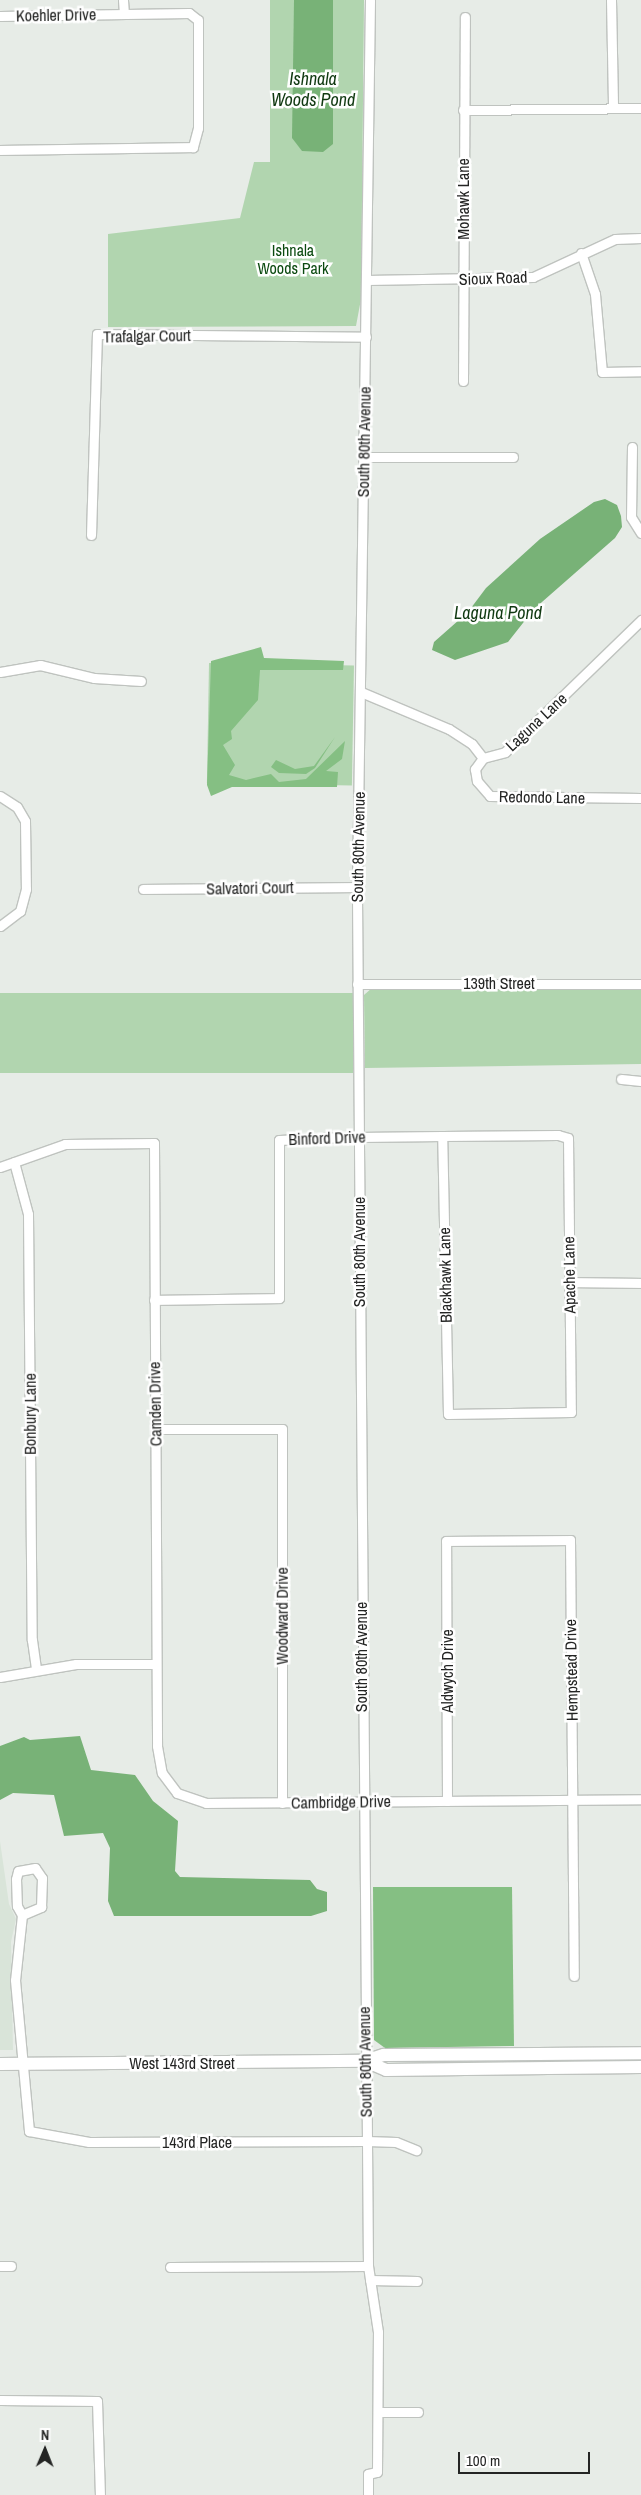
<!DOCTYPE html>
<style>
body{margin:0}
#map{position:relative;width:641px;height:2495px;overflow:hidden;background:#e7ece7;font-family:"Archivo Narrow",sans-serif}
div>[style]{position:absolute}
.built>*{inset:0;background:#d9e4d9}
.green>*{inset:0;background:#b1d5af;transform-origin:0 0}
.forest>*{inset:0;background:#85bf83}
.water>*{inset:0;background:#78b277}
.roads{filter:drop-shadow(1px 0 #bfc3bf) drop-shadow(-1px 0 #bfc3bf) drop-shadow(0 1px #bfc3bf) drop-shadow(0 -1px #bfc3bf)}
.minor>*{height:9px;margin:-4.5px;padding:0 4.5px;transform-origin:4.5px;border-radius:4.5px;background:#fff}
.secondary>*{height:12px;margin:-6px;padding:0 6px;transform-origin:6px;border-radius:6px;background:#fff}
span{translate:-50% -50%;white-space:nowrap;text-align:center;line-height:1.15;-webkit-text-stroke:5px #fff;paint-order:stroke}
.street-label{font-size:16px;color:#242524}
.park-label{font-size:16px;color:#0b4a10}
.water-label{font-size:18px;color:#103911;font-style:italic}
.north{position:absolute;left:20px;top:2425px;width:50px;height:50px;-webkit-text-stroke:4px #fff;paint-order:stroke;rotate:1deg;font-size:14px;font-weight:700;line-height:20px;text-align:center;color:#242524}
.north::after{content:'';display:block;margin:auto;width:18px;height:22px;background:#242524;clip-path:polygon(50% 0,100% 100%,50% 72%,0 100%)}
.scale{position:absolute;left:458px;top:2452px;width:132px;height:22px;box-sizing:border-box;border:2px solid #242524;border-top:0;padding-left:6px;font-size:15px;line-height:18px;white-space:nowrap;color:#242524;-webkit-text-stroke:4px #fff;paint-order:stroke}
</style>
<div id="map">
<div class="built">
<i style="clip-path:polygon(0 1841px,9px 1904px,16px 1919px,11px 1942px,13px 2050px,0 2050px)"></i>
</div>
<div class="green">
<i style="clip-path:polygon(270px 0,364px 0,361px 299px,356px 326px,108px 327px,108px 234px,240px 218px,254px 162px,270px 162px)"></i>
<i style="left:209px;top:663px;width:145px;height:120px;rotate:1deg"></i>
<i style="clip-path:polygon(641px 987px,641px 1064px,365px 1068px,364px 995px,372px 988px)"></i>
<i style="left:0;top:993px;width:353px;height:80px"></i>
</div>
<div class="forest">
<i style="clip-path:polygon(261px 647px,264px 658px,344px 661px,343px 670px,260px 670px,258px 700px,231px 731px,232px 739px,223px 745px,235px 765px,229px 775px,246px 780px,271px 774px,279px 782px,306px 779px,345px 741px,342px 759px,326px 771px,338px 772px,337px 787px,232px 787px,211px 796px,207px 785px,211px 661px)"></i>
<i style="clip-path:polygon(335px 737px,315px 768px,306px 774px,279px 773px,271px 767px,276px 760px,295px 769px,314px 766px)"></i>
<i style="clip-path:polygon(373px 1887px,512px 1887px,514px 2046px,385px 2048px,374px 2040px)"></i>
</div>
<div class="water">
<i style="clip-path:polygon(294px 0,333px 0,333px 144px,323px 152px,302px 151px,292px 138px)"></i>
<i style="clip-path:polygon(605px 499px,617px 505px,621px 516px,622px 527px,615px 538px,534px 609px,508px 642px,455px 660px,432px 650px,434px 642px,468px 612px,486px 588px,540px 539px,594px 502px)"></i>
<i style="clip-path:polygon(80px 1736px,91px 1770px,135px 1775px,153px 1801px,178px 1821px,175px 1871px,180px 1877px,310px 1880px,317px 1889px,327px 1892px,327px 1911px,311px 1916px,114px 1916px,108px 1901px,110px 1848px,103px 1833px,64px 1836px,54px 1795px,13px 1793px,0 1800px,0 1746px,24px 1737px,30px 1740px)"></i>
</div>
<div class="roads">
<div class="minor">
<i style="left:123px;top:0;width:13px;rotate:86deg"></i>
<i style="left:611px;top:0;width:108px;rotate:88.9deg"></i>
<i style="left:0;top:16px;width:189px;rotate:-0.9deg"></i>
<i style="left:189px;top:13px;width:11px;rotate:38deg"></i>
<i style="left:198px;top:20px;width:108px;rotate:90deg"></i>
<i style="left:198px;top:128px;width:20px;rotate:105deg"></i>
<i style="left:193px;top:147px;width:193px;rotate:179.1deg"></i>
<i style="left:463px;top:110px;width:178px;rotate:-0.6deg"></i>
<i style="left:581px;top:253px;width:43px;rotate:71.1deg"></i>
<i style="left:595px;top:294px;width:78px;rotate:84.9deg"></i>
<i style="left:602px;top:372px;width:39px;rotate:-1deg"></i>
<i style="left:367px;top:280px;width:166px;rotate:-1deg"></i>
<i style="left:533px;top:277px;width:90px;rotate:-24.9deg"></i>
<i style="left:615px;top:239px;width:26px;rotate:-2deg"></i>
<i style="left:463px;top:381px;width:364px;rotate:-89.7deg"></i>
<i style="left:632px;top:447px;width:70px;rotate:90.8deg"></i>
<i style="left:631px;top:517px;width:19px;rotate:58deg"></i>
<i style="left:364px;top:457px;width:149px"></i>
<i style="left:91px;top:535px;width:201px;rotate:-88.3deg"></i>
<i style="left:97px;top:334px;width:269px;rotate:0.6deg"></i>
<i style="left:0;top:672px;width:41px;rotate:-9.9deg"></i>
<i style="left:40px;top:665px;width:56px;rotate:13.5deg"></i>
<i style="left:94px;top:678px;width:47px;rotate:3.7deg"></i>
<i style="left:361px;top:692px;width:95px;rotate:22.8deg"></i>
<i style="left:449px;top:729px;width:27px;rotate:33deg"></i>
<i style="left:472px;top:744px;width:18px;rotate:52deg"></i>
<i style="left:483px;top:758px;width:23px;rotate:-15deg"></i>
<i style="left:505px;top:752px;width:190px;rotate:-44.1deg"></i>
<i style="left:483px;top:758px;width:14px;rotate:126deg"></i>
<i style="left:475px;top:769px;width:12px;rotate:81deg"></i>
<i style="left:477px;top:781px;width:20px;rotate:49deg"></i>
<i style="left:490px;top:796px;width:151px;rotate:0.8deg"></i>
<i style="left:0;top:796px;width:20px;rotate:33deg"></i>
<i style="left:17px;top:807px;width:16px;rotate:60deg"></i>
<i style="left:25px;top:821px;width:68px;rotate:89.2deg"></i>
<i style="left:26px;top:889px;width:23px;rotate:105deg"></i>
<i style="left:20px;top:911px;width:25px;rotate:143deg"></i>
<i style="left:143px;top:889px;width:214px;rotate:-0.5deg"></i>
<i style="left:357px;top:984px;width:284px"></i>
<i style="left:621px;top:1079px;width:20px;rotate:6deg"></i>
<i style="left:14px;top:1162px;width:54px;rotate:74.9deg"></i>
<i style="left:28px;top:1214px;width:426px;rotate:89.5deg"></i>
<i style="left:32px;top:1640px;width:29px;rotate:82deg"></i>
<i style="left:0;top:1167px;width:69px;rotate:-19.5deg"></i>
<i style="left:65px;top:1144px;width:89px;rotate:-0.6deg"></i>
<i style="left:154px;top:1143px;width:603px;rotate:89.71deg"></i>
<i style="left:157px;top:1746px;width:27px;rotate:80deg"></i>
<i style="left:162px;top:1773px;width:25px;rotate:53deg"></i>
<i style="left:177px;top:1793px;width:31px;rotate:19deg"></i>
<i style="left:206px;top:1803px;width:435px;rotate:-0.5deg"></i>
<i style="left:569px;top:1282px;width:72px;rotate:0.8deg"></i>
<i style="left:154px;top:1300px;width:125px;rotate:-0.9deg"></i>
<i style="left:279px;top:1298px;width:158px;rotate:-90deg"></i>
<i style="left:279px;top:1140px;width:64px;rotate:-2.7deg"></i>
<i style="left:343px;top:1137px;width:15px"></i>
<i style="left:358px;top:1137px;width:84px;rotate:-0.7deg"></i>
<i style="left:442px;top:1136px;width:116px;rotate:-0.5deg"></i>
<i style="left:558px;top:1135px;width:10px;rotate:17deg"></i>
<i style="left:568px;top:1138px;width:274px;rotate:89.4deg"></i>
<i style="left:571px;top:1412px;width:123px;rotate:179.1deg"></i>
<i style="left:448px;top:1414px;width:278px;rotate:-91.2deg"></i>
<i style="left:155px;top:1429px;width:127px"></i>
<i style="left:282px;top:1429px;width:374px;rotate:90deg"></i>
<i style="left:0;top:1677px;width:77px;rotate:-9.7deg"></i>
<i style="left:76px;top:1664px;width:80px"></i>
<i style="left:447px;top:1801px;width:260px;rotate:-90.2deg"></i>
<i style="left:446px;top:1541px;width:124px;rotate:-0.5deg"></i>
<i style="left:570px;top:1540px;width:436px;rotate:89.5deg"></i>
<i style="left:22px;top:1915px;width:21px;rotate:-23deg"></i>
<i style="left:41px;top:1907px;width:29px;rotate:-88deg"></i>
<i style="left:42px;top:1878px;width:12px;rotate:-125deg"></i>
<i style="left:35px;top:1868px;width:17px;rotate:170deg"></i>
<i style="left:18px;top:1871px;width:8px;rotate:104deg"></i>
<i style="left:16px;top:1879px;width:27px;rotate:88deg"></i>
<i style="left:17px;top:1906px;width:10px;rotate:61deg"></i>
<i style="left:22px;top:1915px;width:65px;rotate:96.1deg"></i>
<i style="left:15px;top:1980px;width:152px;rotate:84.7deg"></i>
<i style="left:29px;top:2131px;width:61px;rotate:10.4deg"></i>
<i style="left:89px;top:2142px;width:278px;rotate:-0.2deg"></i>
<i style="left:367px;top:2141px;width:29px;rotate:2deg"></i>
<i style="left:396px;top:2142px;width:22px;rotate:22deg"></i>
<i style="left:0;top:2266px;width:11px"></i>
<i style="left:170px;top:2267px;width:198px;rotate:-0.3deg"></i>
<i style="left:370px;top:2280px;width:47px;rotate:1.2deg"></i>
<i style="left:0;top:2400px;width:97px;rotate:0.6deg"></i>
<i style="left:97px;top:2401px;width:94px;rotate:88.2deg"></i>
<i style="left:378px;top:2412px;width:40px"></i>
<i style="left:368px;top:2495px;width:21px;rotate:-90deg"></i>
<i style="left:368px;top:2474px;width:9px;rotate:-13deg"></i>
<i style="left:377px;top:2472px;width:140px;rotate:-89.6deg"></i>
<i style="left:378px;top:2332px;width:67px;rotate:-98.6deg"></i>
<i style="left:368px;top:2266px;width:1379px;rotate:-90.46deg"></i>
<i style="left:357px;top:887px;width:887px;rotate:-89.16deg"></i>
</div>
<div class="secondary">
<i style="left:365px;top:2061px;width:23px;rotate:23deg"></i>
<i style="left:386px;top:2070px;width:255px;rotate:-0.7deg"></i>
<i style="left:0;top:2064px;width:365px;rotate:-0.5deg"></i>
<i style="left:365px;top:2061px;width:20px;rotate:-18deg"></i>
<i style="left:384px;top:2055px;width:257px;rotate:-0.4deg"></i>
</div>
</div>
<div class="street-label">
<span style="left:56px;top:15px;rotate:-1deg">Koehler Drive</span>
<span style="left:463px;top:199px;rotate:-90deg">Mohawk Lane</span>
<span style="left:493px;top:278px;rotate:-2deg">Sioux Road</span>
<span style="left:147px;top:336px;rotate:-1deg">Trafalgar Court</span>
<span style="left:364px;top:442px;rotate:-89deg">South 80th Avenue</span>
<span style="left:536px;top:722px;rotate:-43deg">Laguna Lane</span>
<span style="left:542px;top:797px;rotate:1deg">Redondo Lane</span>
<span style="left:358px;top:847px;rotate:-89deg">South 80th Avenue</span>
<span style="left:250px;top:888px;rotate:-1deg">Salvatori Court</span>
<span style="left:499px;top:983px">139th Street</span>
<span style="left:327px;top:1138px;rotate:-2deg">Binford Drive</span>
<span style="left:359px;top:1252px;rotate:-90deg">South 80th Avenue</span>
<span style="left:445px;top:1275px;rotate:-91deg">Blackhawk Lane</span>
<span style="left:569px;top:1275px;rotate:-91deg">Apache Lane</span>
<span style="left:155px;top:1404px;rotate:-91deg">Camden Drive</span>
<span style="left:30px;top:1414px;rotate:-90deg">Bonbury Lane</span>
<span style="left:282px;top:1616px;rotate:-90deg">Woodward Drive</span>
<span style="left:361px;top:1657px;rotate:-90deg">South 80th Avenue</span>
<span style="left:571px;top:1670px;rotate:-91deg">Hempstead Drive</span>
<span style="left:447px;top:1671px;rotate:-90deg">Aldwych Drive</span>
<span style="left:341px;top:1802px;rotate:-1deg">Cambridge Drive</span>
<span style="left:365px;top:2062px;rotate:-91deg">South 80th Avenue</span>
<span style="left:182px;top:2063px">West 143rd Street</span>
<span style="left:197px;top:2142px">143rd Place</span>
</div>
<div class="park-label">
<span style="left:293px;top:259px">Ishnala<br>Woods Park</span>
</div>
<div class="water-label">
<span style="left:313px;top:90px">Ishnala<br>Woods Pond</span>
<span style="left:498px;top:613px">Laguna Pond</span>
</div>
<div class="north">N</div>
<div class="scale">100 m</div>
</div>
